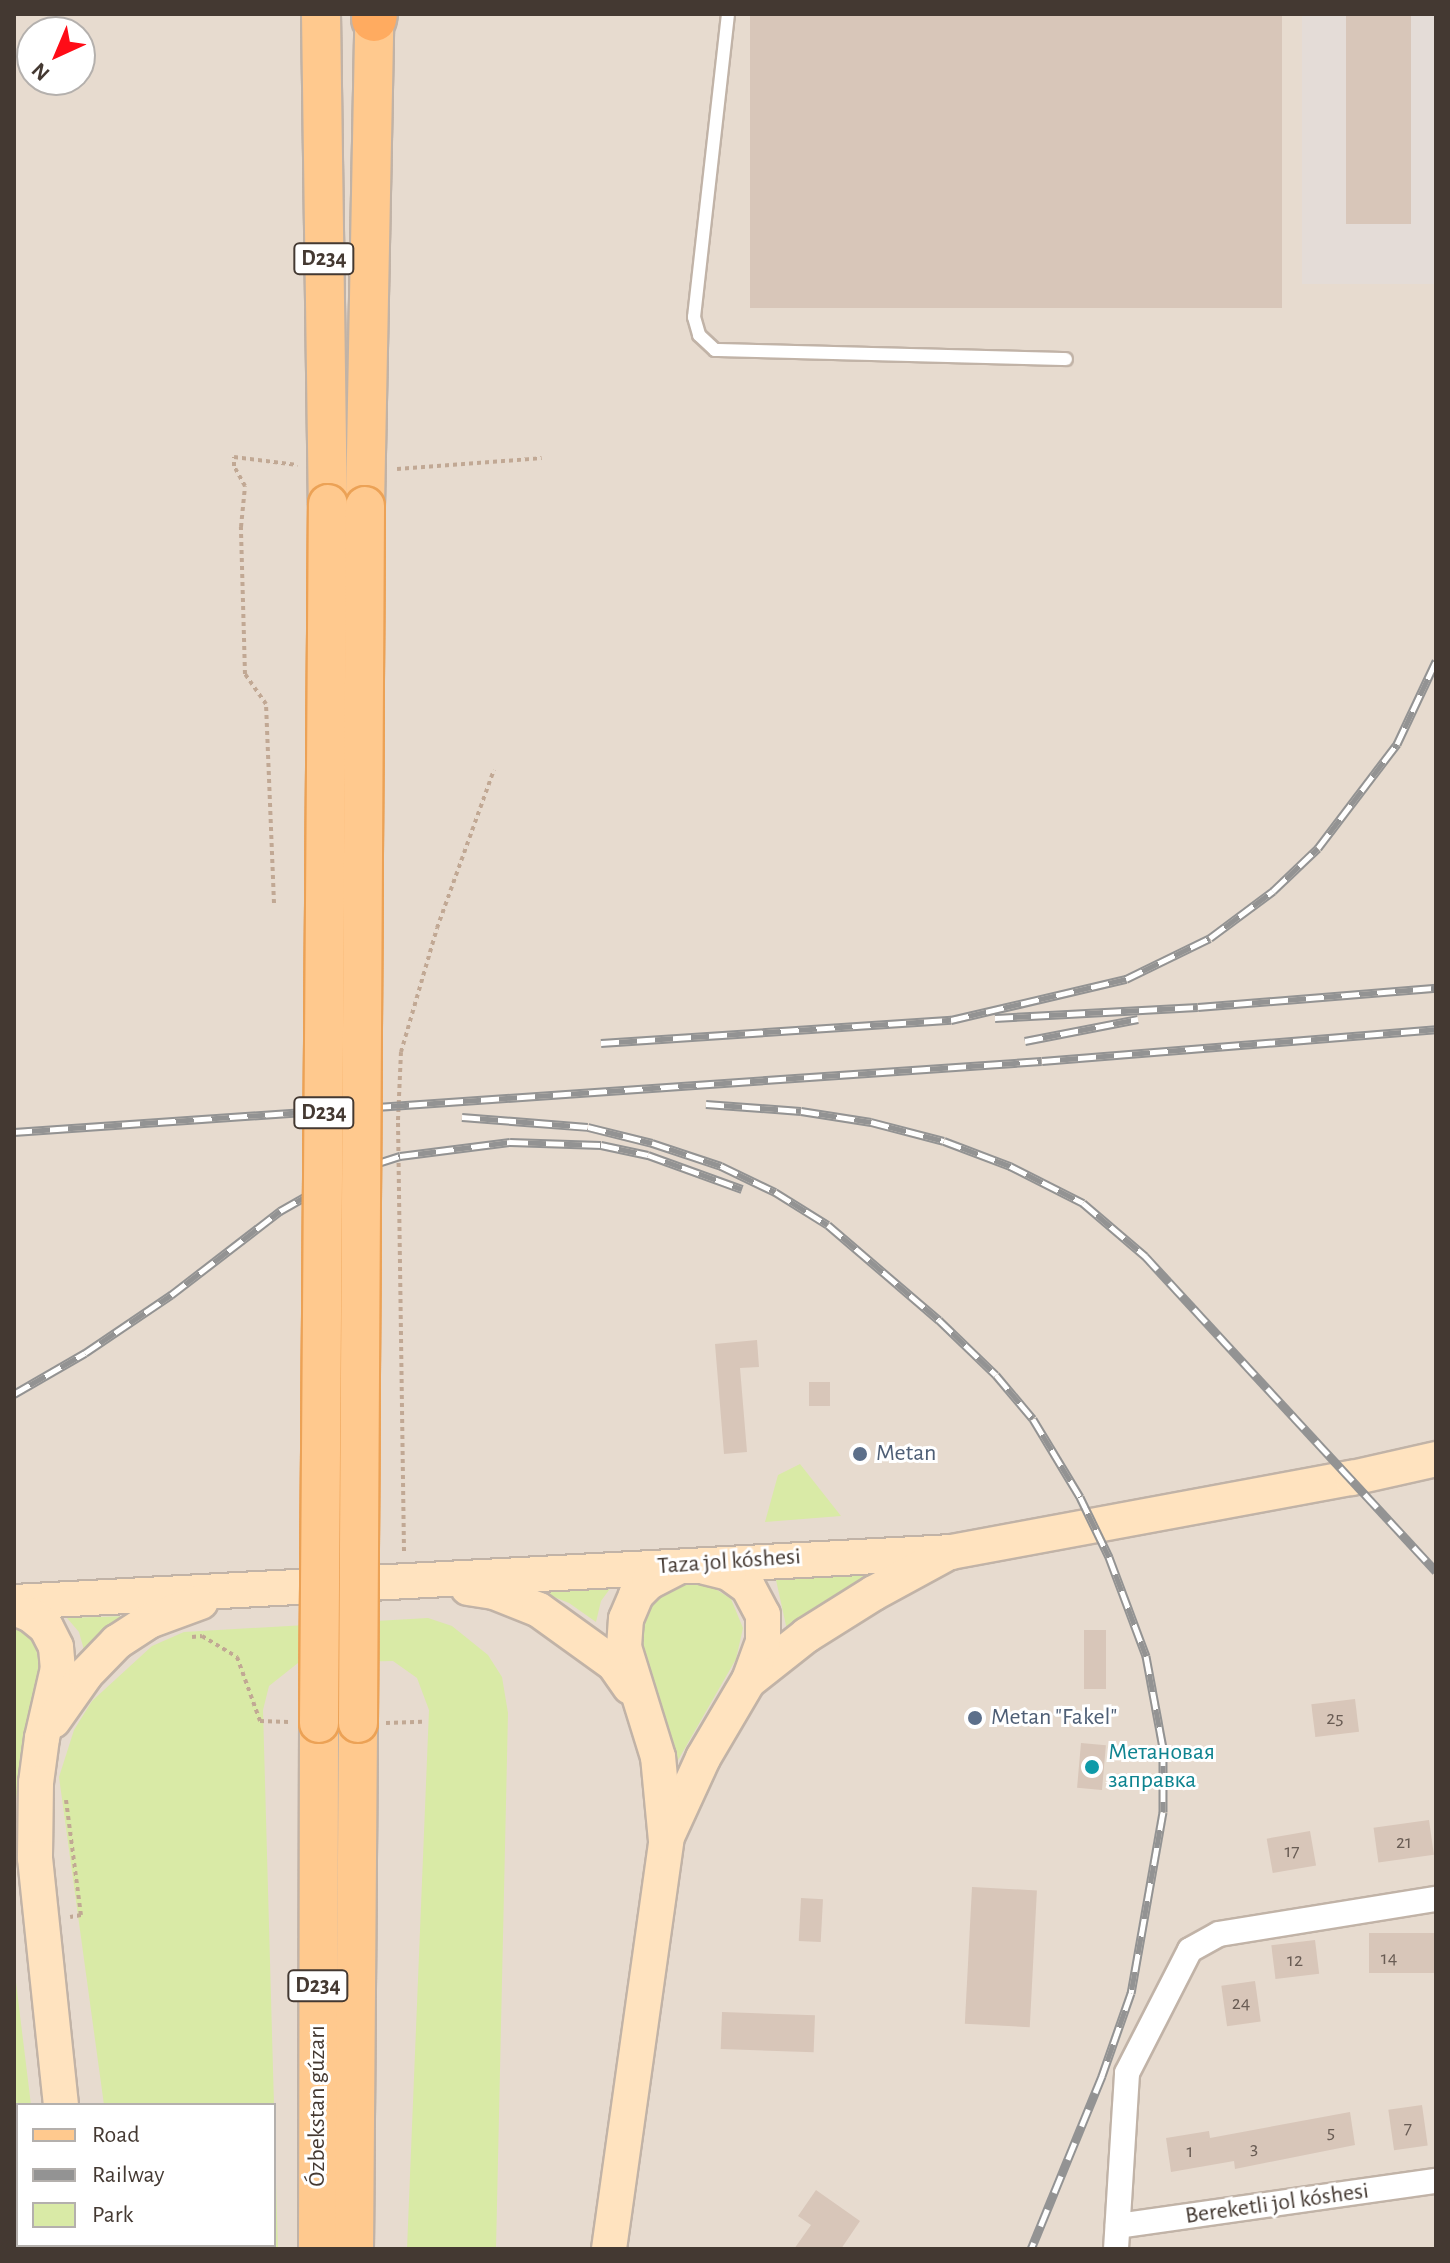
<!DOCTYPE html>
<meta charset="utf-8">
<style>
body{margin:0}
#map{position:relative;width:1450px;height:2263px;overflow:hidden;background:#f2eae2;font-family:"Alegreya Sans",sans-serif}
div>[style]{position:absolute}
.residential>*{inset:0;background:#e7dbcf}
.industrial>*{inset:0;background:#e4dcd7;transform-origin:0 0}
.green>*{inset:0;background:#d9eaa6}
.building>*{inset:0;background:#d8c6b9;transform-origin:0 0}
.path>*{height:4px;margin-top:-2px;transform-origin:0;background:repeating-linear-gradient(90deg,#c1a894 0 4px,transparent 0 8px)}
.roads{filter:drop-shadow(2px 0 #c1b3a7) drop-shadow(-2px 0 #c1b3a7) drop-shadow(0 2px #c1b3a7) drop-shadow(0 -2px #c1b3a7)}
.lane>*{height:12px;margin:-6px;padding:0 6px;transform-origin:6px;border-radius:6px;background:#fff}
.street>*{height:24px;margin:-12px;padding:0 12px;transform-origin:12px;border-radius:12px;background:#fff}
.secondary>*{height:34px;margin:-17px;padding:0 17px;transform-origin:17px;border-radius:17px;background:#ffe3bf}
.primary>*{height:38px;margin:-19px;padding:0 19px;transform-origin:19px;border-radius:19px;background:#ffc98e}
.highway>*{height:44px;margin:-22px;padding:0 22px;transform-origin:22px;border-radius:22px;background:#ffab60}
.rail>*{height:9px;margin-top:-4.5px;transform-origin:0;background:repeating-linear-gradient(90deg,#fff 0 18px,#939393 0 36px);box-sizing:border-box;border-block:2px solid #939393}
.bridges{filter:drop-shadow(2px 0 #eca256) drop-shadow(-2px 0 #eca256) drop-shadow(0 2px #eca256) drop-shadow(0 -2px #eca256)}
.primary-bridge>*{height:38px;margin:-19px;padding:0 19px;transform-origin:19px;border-radius:19px;background:#ffc98e}
.dots>*{width:22px;height:22px;translate:-50% -50%;box-sizing:border-box;border:4px solid #fff;border-radius:50%}
span{translate:-50% -50%;white-space:nowrap;text-align:center;line-height:1.15;-webkit-text-stroke:6px #fff;paint-order:stroke}
.number-label{font-size:20px;color:#695c54}
.number-label span{-webkit-text-stroke-width:0}
.shield-label span{padding:2px 6px;background:#fff;border:2px solid;border-radius:6px;-webkit-text-stroke-width:0}
.shield-label{font-size:22px;color:#443932;font-weight:700}
.service-label{font-size:24px;color:#4e5e75}
.left{translate:0 -50%;text-align:left}
.street-label{font-size:24px;color:#443932}
.culture-label{font-size:24px;color:#0d838f}
.frame{position:absolute;inset:0;border:16px solid #443932;pointer-events:none}
.legend{position:absolute;left:16px;top:2103px;width:260px;height:144px;box-sizing:border-box;background:#fff;border:2px solid #b4b0ad;margin:0;padding:10px 14px;list-style:none;font-size:24px;color:#443932}
.legend li{display:flex;align-items:center;gap:16px;height:40px}
.legend b{width:40px;border:2px solid #b4b0ad}
.north{position:absolute;left:16px;top:16px;width:80px;height:80px;box-sizing:border-box;background:#fff;border:2px solid #b4b0ad;border-radius:50%;rotate:224deg;font-size:22px;font-weight:700;line-height:32px;text-align:center;color:#443932}
.north::after{content:'';display:block;margin:auto;width:28px;height:36px;background:#ff0c17;clip-path:polygon(50% 0,100% 100%,50% 72%,0 100%)}
</style>
<div id="map">
<div class="residential">
<i style="clip-path:polygon(evenodd,14px 14px,1436px 14px,1436px 2249px,14px 2249px,14px 14px,32px 32px,80px 32px,80px 80px,32px 80px,32px 32px,14px 14px,18px 2105px,274px 2105px,274px 2245px,18px 2245px,18px 2105px)"></i>
</div>
<div class="industrial">
<i style="left:1302px;top:14px;width:134px;height:270px"></i>
</div>
<div class="green">
<i style="clip-path:polygon(800px 1464px,841px 1516px,765px 1522px,778px 1475px)"></i>
<i style="clip-path:polygon(888px 1569px,787px 1630px,776px 1580px)"></i>
<i style="clip-path:polygon(703px 1581px,731px 1599px,743px 1628px,736px 1659px,677px 1762px,640px 1634px,651px 1605px,676px 1582px)"></i>
<i style="clip-path:polygon(612px 1586px,601px 1601px,596px 1622px,569px 1603px,539px 1591px)"></i>
<i style="clip-path:polygon(130px 1616px,84px 1650px,79px 1632px,67px 1618px)"></i>
<i style="clip-path:polygon(428px 1618px,452px 1626px,488px 1655px,502px 1677px,508px 1713px,496px 2249px,407px 2249px,429px 1710px,417px 1678px,393px 1661px,298px 1663px,269px 1686px,263px 1710px,274px 2105px,104px 2105px,59px 1777px,74px 1730px,92px 1701px,152px 1646px,184px 1632px)"></i>
<i style="clip-path:polygon(14px 1624px,35px 1643px,41px 1674px,16px 1799px)"></i>
<i style="clip-path:polygon(14px 1966px,31px 2105px,18px 2105px,18px 2245px,47px 2245px,48px 2249px,14px 2249px)"></i>
<i style="clip-path:polygon(274px 2114px,278px 2249px,124px 2249px,123px 2245px,274px 2245px)"></i>
</div>
<div class="building">
<i style="left:750px;top:14px;width:532px;height:294px"></i>
<i style="left:1346px;top:14px;width:65px;height:210px"></i>
<i style="clip-path:polygon(757px 1340px,759px 1367px,740px 1368px,747px 1452px,724px 1454px,715px 1344px)"></i>
<i style="left:809px;top:1382px;width:21px;height:24px"></i>
<i style="left:1084px;top:1630px;width:22px;height:59px"></i>
<i style="left:1355px;top:1699px;width:33px;height:44px;rotate:83deg"></i>
<i style="left:1081px;top:1743px;width:25px;height:45px;rotate:5deg"></i>
<i style="left:1429px;top:1820px;width:35px;height:56px;rotate:82deg"></i>
<i style="left:1310px;top:1831px;width:35px;height:44px;rotate:80deg"></i>
<i style="left:972px;top:1887px;width:65px;height:137px;rotate:3deg"></i>
<i style="left:801px;top:1898px;width:22px;height:43px;rotate:3deg"></i>
<i style="left:1436px;top:1933px;width:40px;height:67px;rotate:90deg"></i>
<i style="left:1315px;top:1940px;width:34px;height:44px;rotate:83deg"></i>
<i style="left:1255px;top:1981px;width:41px;height:34px;rotate:82deg"></i>
<i style="left:722px;top:2012px;width:93px;height:37px;rotate:2deg"></i>
<i style="left:1422px;top:2105px;width:41px;height:34px;rotate:82deg"></i>
<i style="clip-path:polygon(1350px 2112px,1355px 2145px,1235px 2169px,1234px 2161px,1171px 2172px,1166px 2138px,1209px 2131px,1210px 2138px)"></i>
<i style="clip-path:polygon(816px 2190px,860px 2221px,841px 2249px,794px 2249px,811px 2225px,798px 2216px)"></i>
</div>
<div class="path">
<i style="left:397px;top:469px;width:145px;rotate:-4.3deg"></i>
<i style="left:274px;top:903px;width:199px;rotate:-92.3deg"></i>
<i style="left:266px;top:704px;width:37px;rotate:-125deg"></i>
<i style="left:245px;top:674px;width:147px;rotate:-91.6deg"></i>
<i style="left:241px;top:527px;width:41px;rotate:-84.4deg"></i>
<i style="left:245px;top:486px;width:23px;rotate:-119deg"></i>
<i style="left:234px;top:466px;width:9px;rotate:-90deg"></i>
<i style="left:234px;top:457px;width:64px;rotate:7.1deg"></i>
<i style="left:404px;top:1551px;width:431px;rotate:-90.8deg"></i>
<i style="left:398px;top:1120px;width:68px;rotate:-87.5deg"></i>
<i style="left:401px;top:1052px;width:129px;rotate:-73.8deg"></i>
<i style="left:437px;top:928px;width:168px;rotate:-70.2deg"></i>
<i style="left:192px;top:1637px;width:10px;rotate:-6deg"></i>
<i style="left:202px;top:1636px;width:41px;rotate:31deg"></i>
<i style="left:237px;top:1657px;width:68px;rotate:70.2deg"></i>
<i style="left:260px;top:1721px;width:29px;rotate:2deg"></i>
<i style="left:386px;top:1723px;width:36px;rotate:-2deg"></i>
<i style="left:66px;top:1800px;width:116px;rotate:82.6deg"></i>
<i style="left:81px;top:1915px;width:11px;rotate:170deg"></i>
</div>
<div class="roads">
<div class="lane">
<i style="left:728px;top:14px;width:305px;rotate:96.4deg"></i>
<i style="left:694px;top:317px;width:19px;rotate:74deg"></i>
<i style="left:699px;top:335px;width:22px;rotate:43deg"></i>
<i style="left:715px;top:350px;width:351px;rotate:1.5deg"></i>
</div>
<div class="street">
<i style="left:1118px;top:2226px;width:321px;rotate:-8.1deg"></i>
<i style="left:1116px;top:2249px;width:176px;rotate:-86.4deg"></i>
<i style="left:1127px;top:2073px;width:138px;rotate:-62.9deg"></i>
<i style="left:1190px;top:1950px;width:33px;rotate:-29deg"></i>
<i style="left:1219px;top:1934px;width:220px;rotate:-9.2deg"></i>
</div>
<div class="secondary">
<i style="left:468px;top:1588px;width:26px;rotate:9deg"></i>
<i style="left:494px;top:1592px;width:48px;rotate:21.8deg"></i>
<i style="left:539px;top:1610px;width:92px;rotate:35.8deg"></i>
<i style="left:614px;top:1664px;width:28px;rotate:55deg"></i>
<i style="left:14px;top:1602px;width:938px;rotate:-3.05deg"></i>
<i style="left:951px;top:1552px;width:408px;rotate:-10.5deg"></i>
<i style="left:1352px;top:1478px;width:86px;rotate:-12.7deg"></i>
<i style="left:14px;top:1608px;width:18px;rotate:22deg"></i>
<i style="left:31px;top:1615px;width:19px;rotate:39deg"></i>
<i style="left:46px;top:1627px;width:22px;rotate:63deg"></i>
<i style="left:56px;top:1647px;width:21px;rotate:85deg"></i>
<i style="left:58px;top:1668px;width:72px;rotate:102.9deg"></i>
<i style="left:42px;top:1738px;width:45px;rotate:97.6deg"></i>
<i style="left:36px;top:1783px;width:75px;rotate:90.8deg"></i>
<i style="left:35px;top:1858px;width:248px;rotate:84deg"></i>
<i style="left:750px;top:1680px;width:73px;rotate:-38.3deg"></i>
<i style="left:807px;top:1635px;width:79px;rotate:-32.1deg"></i>
<i style="left:874px;top:1593px;width:80px;rotate:-28.5deg"></i>
<i style="left:53px;top:1721px;width:57px;rotate:-54.9deg"></i>
<i style="left:86px;top:1674px;width:45px;rotate:-45.9deg"></i>
<i style="left:117px;top:1642px;width:38px;rotate:-33deg"></i>
<i style="left:149px;top:1621px;width:55px;rotate:-20.1deg"></i>
<i style="left:666px;top:1839px;width:89px;rotate:-65.4deg"></i>
<i style="left:703px;top:1758px;width:91px;rotate:-59.5deg"></i>
<i style="left:749px;top:1680px;width:40px;rotate:-69.8deg"></i>
<i style="left:763px;top:1642px;width:27px;rotate:-90deg"></i>
<i style="left:763px;top:1615px;width:32px;rotate:-118deg"></i>
<i style="left:748px;top:1587px;width:24px;rotate:-144deg"></i>
<i style="left:729px;top:1573px;width:25px;rotate:-166deg"></i>
<i style="left:76px;top:2245px;width:4px;rotate:76deg"></i>
<i style="left:609px;top:2249px;width:412px;rotate:-82deg"></i>
<i style="left:666px;top:1841px;width:84px;rotate:-95.4deg"></i>
<i style="left:658px;top:1757px;width:115px;rotate:-107.2deg"></i>
<i style="left:624px;top:1647px;width:28px;rotate:-86deg"></i>
<i style="left:626px;top:1619px;width:26px;rotate:-67deg"></i>
<i style="left:636px;top:1595px;width:18px;rotate:-45deg"></i>
<i style="left:649px;top:1582px;width:31px;rotate:-27deg"></i>
</div>
<div class="primary">
<i style="left:321px;top:14px;width:490px;rotate:89.2deg"></i>
<i style="left:365px;top:506px;width:487px;rotate:-88.9deg"></i>
<i style="left:318px;top:2249px;width:526px;rotate:-89.89deg"></i>
<i style="left:354px;top:2249px;width:526px;rotate:-89.56deg"></i>
</div>
<div class="highway">
<i style="left:374px;top:19px;width:5px;rotate:-79deg"></i>
</div>
</div>
<div class="rail">
<i style="left:995px;top:1018px;width:203px;rotate:-3.1deg"></i>
<i style="left:1198px;top:1007px;width:239px;rotate:-4.6deg"></i>
<i style="left:1025px;top:1041px;width:115px;rotate:-11deg"></i>
<i style="left:601px;top:1043px;width:351px;rotate:-3.8deg"></i>
<i style="left:951px;top:1020px;width:180px;rotate:-13.2deg"></i>
<i style="left:1126px;top:979px;width:93px;rotate:-26deg"></i>
<i style="left:1210px;top:938px;width:79px;rotate:-36.7deg"></i>
<i style="left:1273px;top:891px;width:62px;rotate:-43.7deg"></i>
<i style="left:1318px;top:848px;width:131px;rotate:-52.8deg"></i>
<i style="left:1397px;top:744px;width:92px;rotate:-64.8deg"></i>
<i style="left:706px;top:1104px;width:95px;rotate:4.2deg"></i>
<i style="left:801px;top:1111px;width:71px;rotate:8.9deg"></i>
<i style="left:871px;top:1122px;width:75px;rotate:14.6deg"></i>
<i style="left:944px;top:1141px;width:71px;rotate:20.7deg"></i>
<i style="left:1010px;top:1166px;width:82px;rotate:26.9deg"></i>
<i style="left:1083px;top:1203px;width:82px;rotate:40.5deg"></i>
<i style="left:1145px;top:1256px;width:429px;rotate:47.3deg"></i>
<i style="left:462px;top:1117px;width:126px;rotate:4.5deg"></i>
<i style="left:588px;top:1127px;width:66px;rotate:14deg"></i>
<i style="left:652px;top:1143px;width:73px;rotate:18.4deg"></i>
<i style="left:721px;top:1166px;width:60px;rotate:25.7deg"></i>
<i style="left:775px;top:1192px;width:62px;rotate:31.9deg"></i>
<i style="left:828px;top:1225px;width:146px;rotate:40.6deg"></i>
<i style="left:939px;top:1320px;width:79px;rotate:44deg"></i>
<i style="left:996px;top:1375px;width:57px;rotate:49.9deg"></i>
<i style="left:1033px;top:1419px;width:91px;rotate:58.9deg"></i>
<i style="left:1080px;top:1497px;width:67px;rotate:64.2deg"></i>
<i style="left:1109px;top:1557px;width:106px;rotate:69.5deg"></i>
<i style="left:1146px;top:1656px;width:94px;rotate:79.5deg"></i>
<i style="left:1163px;top:1748px;width:64px;rotate:90deg"></i>
<i style="left:1163px;top:1812px;width:184px;rotate:100deg"></i>
<i style="left:1131px;top:1993px;width:88px;rotate:109.3deg"></i>
<i style="left:1102px;top:2076px;width:187px;rotate:112.3deg"></i>
<i style="left:14px;top:1132px;width:1030px;rotate:-3.95deg"></i>
<i style="left:1042px;top:1061px;width:395px;rotate:-4.6deg"></i>
<i style="left:14px;top:1394px;width:82px;rotate:-30deg"></i>
<i style="left:85px;top:1353px;width:104px;rotate:-34deg"></i>
<i style="left:171px;top:1295px;width:138px;rotate:-37.6deg"></i>
<i style="left:280px;top:1211px;width:77px;rotate:-29.6deg"></i>
<i style="left:347px;top:1173px;width:56px;rotate:-17.8deg"></i>
<i style="left:400px;top:1156px;width:111px;rotate:-7.3deg"></i>
<i style="left:510px;top:1142px;width:91px;rotate:1.9deg"></i>
<i style="left:601px;top:1145px;width:48px;rotate:12deg"></i>
<i style="left:648px;top:1155px;width:100px;rotate:19.9deg"></i>
</div>
<div class="bridges">
<div class="primary-bridge">
<i style="left:319px;top:1723px;width:1219px;rotate:-89.58deg"></i>
<i style="left:358px;top:1723px;width:1217px;rotate:-89.67deg"></i>
</div>
</div>
<div class="dots">
<i style="left:860px;top:1454px;background:#5c6f8a"></i>
<i style="left:975px;top:1718px;background:#5c6f8a"></i>
<i style="left:1092px;top:1767px;background:#0f9aa8"></i>
</div>
<div class="number-label">
<span style="left:1335px;top:1718px">25</span>
<span style="left:1404px;top:1842px">21</span>
<span style="left:1292px;top:1851px">17</span>
<span style="left:1389px;top:1958px">14</span>
<span style="left:1295px;top:1960px">12</span>
<span style="left:1241px;top:2003px">24</span>
<span style="left:1408px;top:2128px">7</span>
<span style="left:1331px;top:2132px">5</span>
<span style="left:1254px;top:2148px">3</span>
<span style="left:1190px;top:2151px">1</span>
</div>
<div class="shield-label">
<span style="left:324px;top:259px">D234</span>
<span style="left:324px;top:1113px">D234</span>
<span style="left:318px;top:1986px">D234</span>
</div>
<div class="service-label">
<span class="left" style="left:876px;top:1454px">Metan</span>
<span class="left" style="left:991px;top:1718px">Metan "Fakel"</span>
</div>
<div class="street-label">
<span style="left:729px;top:1562px;rotate:-4deg">Taza jol kóshesi</span>
<span style="left:318px;top:2106px;rotate:-90deg">Ózbekstan gúzarı</span>
<span style="left:1277px;top:2204px;rotate:-8deg">Bereketli jol kóshesi</span>
</div>
<div class="culture-label">
<span class="left" style="left:1108px;top:1767px">Метановая<br>заправка</span>
</div>
<div class="frame"></div>
<ul class="legend">
<li><b style="height:10px;background:#ffc98e"></b>Road</li>
<li><b style="height:10px;background:#939393"></b>Railway</li>
<li><b style="height:22px;background:#d9eaa6"></b>Park</li>
</ul>
<div class="north">N</div>
</div>
